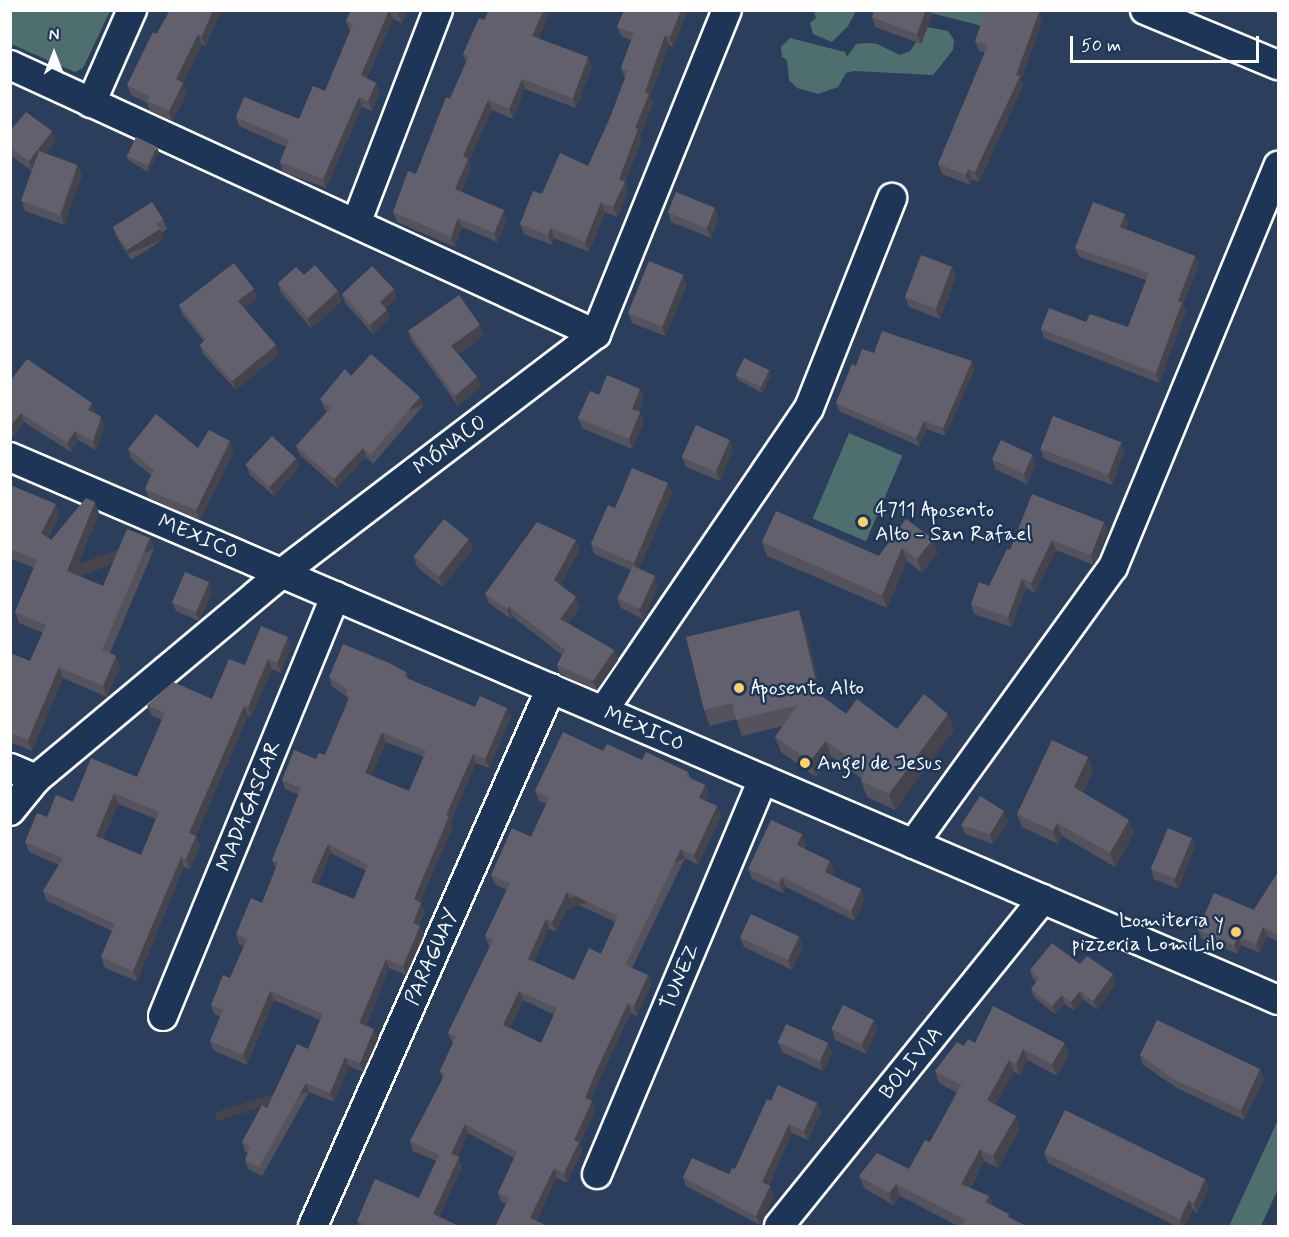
<!DOCTYPE html>
<meta charset="utf-8">
<style>
body{margin:0}
#map{position:relative;width:1289px;height:1237px;overflow:hidden;background:#2b3e5b;font-family:Mynerve,sans-serif}
div>[style]{position:absolute}
.green>*{inset:0;background:#4f6f6f;transform-origin:0 0}
.roads{filter:drop-shadow(2px 0 #fff) drop-shadow(-2px 0 #fff) drop-shadow(0 2px #fff) drop-shadow(0 -2px #fff)}
.minor>*{height:28px;margin:-14px;padding:0 14px;transform-origin:14px;border-radius:14px;background:#1d3557}
.wall>*{inset:0;background:#54535d}
.shaded-wall>*{inset:0;background:#45434c;transform-origin:0 0}
.building>*{inset:0;background:#62606c;transform-origin:0 0}
.dots>*{width:16px;height:16px;translate:-50% -50%;box-sizing:border-box;border:3px solid #1d3557;border-radius:50%}
span{translate:-50% -50%;white-space:nowrap;text-align:center;line-height:1.15;-webkit-text-stroke:5px #1d3557;paint-order:stroke}
.street-label{font-size:21px;color:#fff}
.poi-label{font-size:21px;color:#fff}
.left{translate:0 -50%;text-align:left}
.right{translate:-100% -50%;text-align:right}
.frame{position:absolute;inset:0;border:12px solid #fff;pointer-events:none}
.north{position:absolute;left:24px;top:24px;width:60px;height:60px;-webkit-text-stroke:4px #1d3557;paint-order:stroke;rotate:0deg;font-size:16px;font-weight:700;line-height:24px;text-align:center;color:#fff}
.north::after{content:'';display:block;margin:auto;width:21px;height:27px;background:#fff;clip-path:polygon(50% 0,100% 100%,50% 72%,0 100%)}
.scale{position:absolute;left:1070px;top:36px;width:189px;height:27px;box-sizing:border-box;border:3px solid #fff;border-top:0;padding-left:8px;font-size:18px;line-height:21px;white-space:nowrap;color:#fff;-webkit-text-stroke:4px #1d3557;paint-order:stroke}
</style>
<div id="map">
<div class="green">
<i style="clip-path:polygon(10px 11px,11px 10px,110px 11px,83px 68px,75px 72px,11px 44px)"></i>
<i style="clip-path:polygon(814px 11px,814px 10px,856px 11px,848px 26px,832px 42px,813px 34px,810px 23px,816px 18px)"></i>
<i style="clip-path:polygon(923px 11px,1035px 11px,1029px 18px,998px 30px)"></i>
<i style="clip-path:polygon(927px 27px,948px 31px,954px 40px,953px 50px,933px 75px,854px 71px,846px 73px,838px 87px,818px 94px,797px 88px,789px 80px,787px 60px,782px 57px,781px 47px,790px 38px,845px 52px,847px 57px,856px 44px,866px 43px,877px 44px,900px 55px,910px 51px)"></i>
<i style="left:849px;top:433px;width:58px;height:93px;rotate:23deg"></i>
<i style="clip-path:polygon(1278px 1120px,1278px 1189px,1261px 1226px,1229px 1226px)"></i>
</div>
<div class="roads">
<div class="minor">
<i style="left:1145px;top:10px;width:144px;rotate:22.5deg"></i>
<i style="left:10px;top:65px;width:645px;rotate:24.66deg"></i>
<i style="left:91px;top:103px;width:102px;rotate:-66.2deg"></i>
<i style="left:357px;top:221px;width:226px;rotate:-69deg"></i>
<i style="left:10px;top:457px;width:1379px;rotate:23.18deg"></i>
<i style="left:603px;top:711px;width:366px;rotate:-55.8deg"></i>
<i style="left:809px;top:408px;width:226px;rotate:-68.4deg"></i>
<i style="left:10px;top:768px;width:28px;rotate:23deg"></i>
<i style="left:10px;top:811px;width:41px;rotate:-50.9deg"></i>
<i style="left:36px;top:779px;width:321px;rotate:-39.9deg"></i>
<i style="left:282px;top:573px;width:395px;rotate:-37.3deg"></i>
<i style="left:596px;top:334px;width:349px;rotate:-68deg"></i>
<i style="left:913px;top:844px;width:342px;rotate:-54.2deg"></i>
<i style="left:1113px;top:567px;width:434px;rotate:-67.6deg"></i>
<i style="left:163px;top:1016px;width:454px;rotate:-67.7deg"></i>
<i style="left:597px;top:1174px;width:428px;rotate:-67.2deg"></i>
<i style="left:313px;top:1226px;width:588px;rotate:-66.14deg"></i>
<i style="left:779px;top:1226px;width:420px;rotate:-51.1deg"></i>
</div>
</div>
<div class="wall">
<i style="clip-path:polygon(170px 10px,222px 10px,205px 46px,202px 44px,183px 83px,187px 93px,172px 121px,150px 111px,147px 103px,131px 95px,127px 85px)"></i>
<i style="clip-path:polygon(351px 10px,408px 10px,402px 23px,393px 19px,367px 78px,376px 83px,380px 92px,372px 111px,362px 107px,326px 188px,283px 172px,280px 162px,286px 147px,239px 126px,236px 117px,299px 119px,325px 91px,350px 31px,346px 21px)"></i>
<i style="clip-path:polygon(624px 10px,688px 10px,673px 47px,669px 45px,650px 96px,653px 103px,640px 135px,642px 139px,625px 182px,628px 192px,617px 217px,605px 212px,589px 252px,554px 238px,552px 245px,524px 234px,520px 224px,542px 194px,588px 166px,610px 118px,625px 78px,621px 68px,631px 40px,621px 36px,617px 27px)"></i>
<i style="clip-path:polygon(926px 10px,930px 10px,932px 16px,921px 44px,875px 27px,872px 17px)"></i>
<i style="clip-path:polygon(1269px 10px,1278px 10px,1278px 14px)"></i>
<i style="clip-path:polygon(1039px 12px,1042px 22px,1021px 80px,1023px 86px,979px 182px,972px 179px,970px 185px,942px 174px,938px 164px,985px 53px,979px 51px,975px 41px)"></i>
<i style="clip-path:polygon(539px 39px,588px 57px,592px 67px,576px 108px,525px 89px,513px 119px,492px 110px,469px 161px,471px 168px,461px 192px,507px 220px,497px 242px,462px 227px,455px 247px,397px 222px,393px 212px,416px 174px,466px 62px,463px 54px)"></i>
<i style="clip-path:polygon(10px 131px,52px 131px,56px 141px,46px 153px,82px 175px,64px 225px,25px 211px,22px 201px,32px 171px,10px 155px)"></i>
<i style="clip-path:polygon(159px 152px,148px 172px,128px 160px,126px 155px)"></i>
<i style="clip-path:polygon(715px 208px,719px 218px,711px 238px,671px 222px,668px 212px)"></i>
<i style="clip-path:polygon(1125px 214px,1128px 224px,1126px 229px,1195px 256px,1199px 265px,1183px 305px,1186px 311px,1159px 383px,1044px 338px,1041px 329px,1128px 327px,1146px 280px,1079px 257px,1075px 248px)"></i>
<i style="clip-path:polygon(163px 219px,167px 229px,161px 233px,164px 239px,131px 260px,116px 236px,113px 227px)"></i>
<i style="clip-path:polygon(952px 267px,956px 277px,940px 319px,909px 307px,905px 297px)"></i>
<i style="clip-path:polygon(278px 283px,342px 301px,311px 328px,281px 293px)"></i>
<i style="clip-path:polygon(687px 285px,665px 336px,632px 323px,628px 313px)"></i>
<i style="clip-path:polygon(394px 289px,397px 298px,385px 309px,390px 318px,373px 334px,345px 303px,342px 294px)"></i>
<i style="clip-path:polygon(257px 298px,244px 308px,279px 354px,236px 390px,203px 354px,200px 345px,204px 341px,182px 314px,179px 305px)"></i>
<i style="clip-path:polygon(408px 331px,484px 335px,458px 354px,477px 377px,481px 387px,458px 406px,412px 341px)"></i>
<i style="clip-path:polygon(874px 353px,972px 361px,975px 369px,945px 436px,927px 429px,919px 446px,839px 411px,836px 403px,856px 366px)"></i>
<i style="clip-path:polygon(769px 370px,771px 375px,762px 393px,738px 380px,736px 375px)"></i>
<i style="clip-path:polygon(351px 376px,420px 397px,423px 406px,373px 464px,366px 457px,337px 488px,300px 455px,296px 446px,327px 411px,324px 408px,320px 399px)"></i>
<i style="clip-path:polygon(10px 381px,96px 413px,101px 417px,105px 426px,96px 450px,78px 440px,71px 452px,24px 422px,14px 436px,10px 433px)"></i>
<i style="clip-path:polygon(640px 389px,644px 399px,639px 412px,644px 422px,632px 449px,582px 428px,578px 418px,599px 395px)"></i>
<i style="clip-path:polygon(1121px 442px,1124px 452px,1112px 485px,1044px 459px,1040px 449px)"></i>
<i style="clip-path:polygon(198px 448px,234px 451px,200px 520px,149px 498px,145px 489px,151px 475px,131px 459px,128px 449px)"></i>
<i style="clip-path:polygon(733px 449px,720px 481px,686px 467px,682px 457px)"></i>
<i style="clip-path:polygon(992px 459px,1036px 465px,1027px 484px,995px 469px)"></i>
<i style="clip-path:polygon(246px 465px,299px 467px,274px 496px,250px 475px)"></i>
<i style="clip-path:polygon(10px 485px,60px 515px,48px 538px,51px 540px,95px 502px,99px 513px,74px 574px,103px 586px,150px 538px,154px 549px,110px 653px,116px 656px,120px 667px,107px 697px,63px 678px,32px 751px,10px 742px,10px 653px,30px 661px,43px 633px,19px 623px,15px 612px,34px 568px,10px 558px)"></i>
<i style="clip-path:polygon(672px 493px,639px 569px,658px 586px,643px 619px,621px 608px,617px 598px,631px 570px,594px 554px,591px 544px,615px 508px)"></i>
<i style="clip-path:polygon(906px 519px,938px 553px,922px 573px,907px 561px,887px 608px,767px 556px,762px 542px,879px 556px)"></i>
<i style="clip-path:polygon(1104px 522px,1108px 532px,1094px 565px,1056px 550px,1035px 593px,1026px 588px,1011px 627px,974px 614px,971px 604px,989px 586px,1010px 550px)"></i>
<i style="clip-path:polygon(473px 549px,442px 587px,417px 567px,414px 557px)"></i>
<i style="clip-path:polygon(580px 550px,560px 585px,580px 607px,568px 623px,614px 650px,618px 660px,597px 690px,560px 675px,557px 665px,562px 655px,512px 616px,511px 619px,489px 603px,485px 594px)"></i>
<i style="clip-path:polygon(212px 592px,199px 621px,176px 611px,172px 602px)"></i>
<i style="clip-path:polygon(805px 626px,821px 693px,820px 695px,846px 714px,897px 729px,954px 730px,895px 810px,867px 797px,861px 781px,862px 779px,831px 756px,816px 777px,781px 752px,775px 737px,783px 726px,742px 736px,736px 719px,710px 726px,704px 710px)"></i>
<i style="clip-path:polygon(evenodd,291px 647px,281px 673px,272px 669px,251px 717px,248px 716px,196px 836px,200px 846px,190px 869px,184px 867px,137px 981px,105px 968px,101px 957px,112px 931px,47px 901px,43px 891px,59px 865px,29px 852px,25px 842px,47px 817px,73px 802px,137px 777px,162px 720px,151px 715px,147px 705px,212px 699px,245px 665px,291px 647px,118px 804px,156px 819px,141px 855px,103px 839px,118px 804px)"></i>
<i style="clip-path:polygon(evenodd,406px 672px,408px 679px,475px 707px,511px 717px,489px 768px,476px 763px,451px 821px,453px 826px,420px 902px,425px 912px,419px 925px,424px 935px,406px 975px,389px 968px,366px 1026px,378px 1039px,363px 1072px,349px 1066px,334px 1102px,309px 1092px,262px 1176px,248px 1169px,245px 1160px,248px 1153px,245px 1152px,242px 1142px,267px 1108px,308px 1049px,320px 1020px,274px 1000px,247px 1065px,213px 1050px,210px 1041px,220px 1017px,214px 1014px,211px 1005px,230px 978px,244px 946px,239px 944px,236px 934px,262px 903px,276px 869px,272px 860px,299px 795px,285px 789px,282px 780px,316px 759px,325px 755px,348px 701px,346px 696px,332px 686px,329px 677px,406px 672px,386px 742px,424px 757px,409px 791px,371px 776px,386px 742px,406px 672px,331px 853px,366px 871px,354px 899px,318px 884px,331px 853px)"></i>
<i style="clip-path:polygon(evenodd,603px 751px,688px 772px,691px 779px,705px 785px,709px 795px,705px 801px,717px 806px,721px 816px,698px 865px,685px 858px,632px 968px,648px 975px,651px 985px,637px 1016px,631px 1013px,600px 1078px,591px 1100px,595px 1110px,580px 1144px,582px 1151px,567px 1183px,557px 1178px,495px 1227px,506px 1204px,501px 1202px,498px 1193px,514px 1158px,468px 1133px,458px 1157px,462px 1167px,439px 1217px,461px 1227px,359px 1227px,357px 1221px,419px 1198px,436px 1161px,413px 1151px,410px 1141px,443px 1079px,440px 1071px,453px 1043px,452px 1042px,448px 1033px,490px 946px,489px 946px,485px 936px,507px 890px,495px 884px,491px 875px,531px 837px,546px 804px,539px 801px,535px 791px,603px 751px,570px 901px,615px 922px,601px 954px,574px 980px,534px 962px,549px 929px,556px 932px,570px 901px,603px 751px,523px 1000px,554px 1015px,541px 1043px,510px 1028px,523px 1000px)"></i>
<i style="clip-path:polygon(1088px 757px,1093px 770px,1083px 793px,1134px 833px,1115px 867px,1062px 836px,1058px 844px,1022px 827px,1017px 814px)"></i>
<i style="clip-path:polygon(1004px 811px,1008px 821px,993px 844px,965px 834px,961px 825px)"></i>
<i style="clip-path:polygon(802px 834px,806px 844px,804px 849px,834px 871px,832px 876px,861px 889px,865px 899px,855px 921px,786px 887px,783px 893px,752px 879px,748px 869px)"></i>
<i style="clip-path:polygon(1195px 847px,1178px 889px,1154px 879px,1151px 869px)"></i>
<i style="clip-path:polygon(1278px 872px,1278px 942px,1267px 936px,1260px 953px,1241px 945px,1238px 954px,1202px 939px,1198px 930px,1254px 910px)"></i>
<i style="clip-path:polygon(799px 936px,803px 946px,792px 970px,744px 947px,740px 938px)"></i>
<i style="clip-path:polygon(1080px 964px,1116px 983px,1097px 1010px,1083px 999px,1074px 1011px,1065px 1004px,1055px 1014px,1034px 997px,1031px 989px,1036px 982px,1033px 979px,1030px 970px)"></i>
<i style="clip-path:polygon(874px 1020px,877px 1029px,866px 1054px,835px 1040px,832px 1030px)"></i>
<i style="clip-path:polygon(778px 1042px,828px 1043px,832px 1053px,823px 1071px,782px 1052px)"></i>
<i style="clip-path:polygon(975px 1043px,1069px 1054px,1057px 1076px,1028px 1060px,1020px 1075px,1014px 1072px,995px 1105px,1016px 1116px,1020px 1128px,998px 1168px,984px 1161px,970px 1188px,989px 1196px,993px 1206px,1011px 1218px,1028px 1227px,960px 1227px,900px 1196px,893px 1205px,864px 1188px,859px 1176px,909px 1169px,930px 1142px,957px 1093px,939px 1083px,935px 1071px,964px 1046px)"></i>
<i style="clip-path:polygon(1140px 1055px,1260px 1069px,1264px 1079px,1244px 1120px,1177px 1088px,1143px 1065px)"></i>
<i style="clip-path:polygon(771px 1101px,817px 1103px,821px 1112px,808px 1140px,792px 1133px,769px 1185px,770px 1186px,774px 1195px,760px 1225px,686px 1186px,683px 1177px,729px 1174px,735px 1169px)"></i>
<i style="clip-path:polygon(1044px 1153px,1205px 1179px,1209px 1188px,1197px 1213px,1193px 1210px,1185px 1227px,1178px 1227px,1048px 1163px)"></i>
</div>
<div class="shaded-wall">
<i style="clip-path:polygon(213px 10px,222px 10px,205px 46px,202px 36px)"></i>
<i style="clip-path:polygon(389px 10px,393px 19px,364px 85px,361px 75px)"></i>
<i style="clip-path:polygon(400px 10px,408px 10px,402px 23px,398px 13px)"></i>
<i style="clip-path:polygon(544px 10px,551px 10px,536px 46px,532px 36px)"></i>
<i style="clip-path:polygon(681px 10px,688px 10px,673px 47px,670px 37px)"></i>
<i style="clip-path:polygon(926px 10px,930px 10px,932px 16px,921px 44px,917px 34px)"></i>
<i style="clip-path:polygon(1039px 12px,1042px 22px,1021px 80px,1023px 86px,979px 182px,975px 172px,1016px 75px)"></i>
<i style="clip-path:polygon(198px 34px,202px 44px,180px 89px,176px 79px)"></i>
<i style="clip-path:polygon(665px 35px,669px 45px,650px 96px,653px 103px,640px 135px,642px 139px,625px 182px,628px 192px,617px 217px,613px 207px,619px 179px,635px 128px,645px 92px)"></i>
<i style="clip-path:polygon(588px 57px,592px 67px,576px 108px,573px 98px)"></i>
<i style="clip-path:polygon(522px 79px,525px 89px,513px 119px,509px 109px)"></i>
<i style="clip-path:polygon(183px 83px,187px 93px,172px 121px,169px 111px)"></i>
<i style="clip-path:polygon(376px 83px,380px 92px,372px 111px,368px 101px)"></i>
<i style="clip-path:polygon(359px 97px,362px 107px,326px 188px,323px 179px)"></i>
<i style="clip-path:polygon(488px 100px,492px 110px,469px 161px,471px 168px,458px 198px,455px 189px,463px 156px)"></i>
<i style="clip-path:polygon(52px 131px,56px 141px,32px 171px,29px 161px)"></i>
<i style="clip-path:polygon(157px 147px,159px 152px,148px 172px,147px 167px)"></i>
<i style="clip-path:polygon(78px 165px,82px 175px,64px 225px,61px 215px)"></i>
<i style="clip-path:polygon(968px 169px,972px 179px,970px 185px,966px 175px)"></i>
<i style="clip-path:polygon(601px 202px,605px 212px,589px 252px,585px 242px)"></i>
<i style="clip-path:polygon(715px 208px,719px 218px,711px 238px,707px 228px)"></i>
<i style="clip-path:polygon(504px 210px,507px 220px,497px 242px,494px 233px)"></i>
<i style="clip-path:polygon(1125px 214px,1128px 224px,1123px 236px,1120px 227px)"></i>
<i style="clip-path:polygon(458px 218px,462px 227px,455px 247px,451px 237px)"></i>
<i style="clip-path:polygon(551px 228px,554px 238px,552px 245px,548px 235px)"></i>
<i style="left:160px;top:229px;width:11px;height:39px;rotate:68deg"></i>
<i style="clip-path:polygon(1195px 256px,1199px 265px,1183px 305px,1186px 311px,1159px 383px,1156px 373px,1178px 301px)"></i>
<i style="clip-path:polygon(952px 267px,956px 277px,940px 319px,936px 309px)"></i>
<i style="clip-path:polygon(683px 275px,687px 285px,665px 336px,662px 327px)"></i>
<i style="clip-path:polygon(254px 289px,257px 298px,242px 310px,238px 301px)"></i>
<i style="clip-path:polygon(394px 289px,397px 298px,383px 311px,380px 302px)"></i>
<i style="clip-path:polygon(338px 291px,342px 301px,311px 328px,308px 318px)"></i>
<i style="clip-path:polygon(387px 310px,390px 318px,373px 334px,370px 325px)"></i>
<i style="clip-path:polygon(480px 325px,484px 335px,454px 356px,451px 346px)"></i>
<i style="clip-path:polygon(276px 345px,279px 354px,236px 390px,232px 381px)"></i>
<i style="clip-path:polygon(972px 361px,975px 369px,945px 436px,943px 428px)"></i>
<i style="clip-path:polygon(769px 370px,771px 375px,762px 393px,760px 388px)"></i>
<i style="clip-path:polygon(477px 377px,481px 387px,458px 406px,455px 396px)"></i>
<i style="clip-path:polygon(640px 389px,644px 399px,635px 419px,632px 409px)"></i>
<i style="left:420px;top:397px;width:9px;height:77px;rotate:72deg"></i>
<i style="clip-path:polygon(92px 403px,96px 413px,92px 419px,88px 410px)"></i>
<i style="clip-path:polygon(640px 412px,644px 422px,632px 449px,629px 439px)"></i>
<i style="clip-path:polygon(21px 413px,24px 422px,14px 436px,11px 426px)"></i>
<i style="clip-path:polygon(101px 417px,105px 426px,96px 450px,93px 441px)"></i>
<i style="clip-path:polygon(924px 421px,927px 429px,919px 446px,916px 438px)"></i>
<i style="clip-path:polygon(75px 431px,78px 440px,71px 452px,67px 443px)"></i>
<i style="clip-path:polygon(730px 440px,733px 449px,720px 481px,716px 471px)"></i>
<i style="clip-path:polygon(230px 441px,234px 451px,200px 520px,196px 510px)"></i>
<i style="clip-path:polygon(1121px 442px,1124px 452px,1112px 485px,1108px 475px)"></i>
<i style="clip-path:polygon(363px 448px,366px 457px,337px 488px,334px 479px)"></i>
<i style="clip-path:polygon(1033px 455px,1036px 465px,1027px 484px,1024px 474px)"></i>
<i style="clip-path:polygon(296px 458px,299px 467px,274px 496px,270px 486px)"></i>
<i style="clip-path:polygon(668px 483px,672px 493px,637px 573px,634px 563px)"></i>
<i style="clip-path:polygon(95px 502px,99px 513px,71px 582px,67px 571px)"></i>
<i style="clip-path:polygon(56px 504px,60px 515px,44px 544px,41px 533px)"></i>
<i style="clip-path:polygon(1104px 522px,1108px 532px,1094px 565px,1091px 555px)"></i>
<i style="left:150px;top:538px;width:12px;height:122px;rotate:70deg"></i>
<i style="clip-path:polygon(469px 539px,473px 549px,442px 587px,439px 577px)"></i>
<i style="clip-path:polygon(933px 539px,938px 553px,922px 573px,917px 559px)"></i>
<i style="clip-path:polygon(576px 540px,580px 550px,557px 590px,554px 580px)"></i>
<i style="clip-path:polygon(1052px 540px,1056px 550px,1035px 593px,1031px 583px)"></i>
<i style="clip-path:polygon(902px 548px,907px 561px,887px 608px,882px 595px)"></i>
<i style="clip-path:polygon(655px 576px,658px 586px,643px 619px,639px 609px)"></i>
<i style="clip-path:polygon(1022px 579px,1026px 588px,1011px 627px,1008px 617px)"></i>
<i style="clip-path:polygon(209px 582px,212px 592px,199px 621px,195px 611px)"></i>
<i style="clip-path:polygon(576px 597px,580px 607px,564px 628px,560px 619px)"></i>
<i style="clip-path:polygon(509px 606px,512px 616px,511px 619px,507px 609px)"></i>
<i style="clip-path:polygon(799px 610px,805px 626px,821px 693px,814px 702px,808px 686px)"></i>
<i style="clip-path:polygon(288px 637px,291px 647px,281px 673px,277px 663px)"></i>
<i style="clip-path:polygon(614px 650px,618px 660px,597px 690px,593px 681px)"></i>
<i style="clip-path:polygon(116px 656px,120px 667px,107px 697px,103px 686px)"></i>
<i style="clip-path:polygon(268px 659px,272px 669px,251px 717px,248px 707px)"></i>
<i style="clip-path:polygon(59px 667px,63px 678px,32px 751px,28px 740px)"></i>
<i style="clip-path:polygon(244px 706px,248px 716px,196px 836px,200px 846px,190px 869px,186px 859px,189px 833px)"></i>
<i style="clip-path:polygon(507px 708px,511px 717px,489px 768px,485px 759px)"></i>
<i style="clip-path:polygon(948px 714px,954px 730px,895px 810px,889px 794px)"></i>
<i style="clip-path:polygon(382px 732px,386px 742px,368px 782px,365px 773px)"></i>
<i style="clip-path:polygon(826px 741px,831px 756px,816px 777px,810px 761px)"></i>
<i style="clip-path:polygon(473px 754px,476px 763px,451px 821px,453px 826px,417px 909px,414px 899px,446px 815px)"></i>
<i style="clip-path:polygon(1088px 757px,1093px 770px,1079px 801px,1074px 787px)"></i>
<i style="clip-path:polygon(705px 785px,709px 795px,702px 808px,699px 798px)"></i>
<i style="clip-path:polygon(114px 793px,118px 804px,99px 846px,96px 836px)"></i>
<i style="clip-path:polygon(717px 806px,721px 816px,698px 865px,694px 855px)"></i>
<i style="clip-path:polygon(1004px 811px,1008px 821px,993px 844px,990px 834px)"></i>
<i style="clip-path:polygon(1129px 820px,1134px 833px,1115px 867px,1110px 853px)"></i>
<i style="clip-path:polygon(1057px 823px,1062px 836px,1058px 844px,1053px 831px)"></i>
<i style="clip-path:polygon(802px 834px,806px 844px,800px 855px,797px 845px)"></i>
<i style="clip-path:polygon(1192px 838px,1195px 847px,1178px 889px,1174px 879px)"></i>
<i style="clip-path:polygon(328px 844px,331px 853px,315px 891px,311px 882px)"></i>
<i style="left:681px;top:849px;width:10px;height:129px;rotate:66deg"></i>
<i style="clip-path:polygon(181px 857px,184px 867px,137px 981px,133px 971px)"></i>
<i style="clip-path:polygon(830px 861px,834px 871px,829px 882px,825px 872px)"></i>
<i style="clip-path:polygon(782px 877px,786px 887px,783px 893px,779px 883px)"></i>
<i style="clip-path:polygon(861px 889px,865px 899px,855px 921px,851px 911px)"></i>
<i style="clip-path:polygon(567px 892px,570px 901px,556px 932px,552px 922px)"></i>
<i style="clip-path:polygon(421px 903px,425px 912px,416px 932px,413px 923px)"></i>
<i style="clip-path:polygon(546px 919px,549px 929px,531px 968px,528px 959px)"></i>
<i style="clip-path:polygon(420px 926px,424px 935px,406px 975px,403px 966px)"></i>
<i style="clip-path:polygon(1263px 927px,1267px 936px,1260px 953px,1256px 944px)"></i>
<i style="clip-path:polygon(799px 936px,803px 946px,792px 970px,788px 960px)"></i>
<i style="clip-path:polygon(1238px 936px,1241px 945px,1238px 954px,1234px 945px)"></i>
<i style="clip-path:polygon(386px 959px,389px 968px,363px 1032px,359px 1023px)"></i>
<i style="clip-path:polygon(1113px 974px,1116px 983px,1097px 1010px,1093px 1001px)"></i>
<i style="clip-path:polygon(648px 975px,651px 985px,637px 1016px,634px 1006px)"></i>
<i style="clip-path:polygon(270px 991px,274px 1000px,247px 1065px,243px 1055px)"></i>
<i style="clip-path:polygon(519px 991px,523px 1000px,507px 1035px,503px 1025px)"></i>
<i style="clip-path:polygon(1080px 991px,1083px 999px,1074px 1011px,1071px 1002px)"></i>
<i style="clip-path:polygon(1062px 995px,1065px 1004px,1055px 1014px,1052px 1006px)"></i>
<i style="clip-path:polygon(628px 1003px,631px 1013px,600px 1078px,588px 1107px,585px 1098px,597px 1069px)"></i>
<i style="clip-path:polygon(874px 1020px,877px 1029px,866px 1054px,862px 1044px)"></i>
<i style="clip-path:polygon(374px 1029px,378px 1039px,363px 1072px,360px 1063px)"></i>
<i style="clip-path:polygon(828px 1043px,832px 1053px,823px 1071px,820px 1061px)"></i>
<i style="clip-path:polygon(1065px 1043px,1069px 1054px,1057px 1076px,1052px 1064px)"></i>
<i style="clip-path:polygon(1023px 1049px,1028px 1060px,1020px 1075px,1016px 1064px)"></i>
<i style="clip-path:polygon(345px 1057px,349px 1066px,334px 1102px,330px 1093px)"></i>
<i style="clip-path:polygon(1009px 1060px,1014px 1072px,992px 1112px,987px 1100px)"></i>
<i style="clip-path:polygon(1260px 1069px,1264px 1079px,1244px 1120px,1241px 1110px)"></i>
<i style="left:306px;top:1083px;width:9px;height:96px;rotate:72deg"></i>
<i style="clip-path:polygon(592px 1101px,595px 1110px,580px 1144px,582px 1151px,567px 1183px,564px 1173px,574px 1140px)"></i>
<i style="clip-path:polygon(817px 1103px,821px 1112px,808px 1140px,804px 1131px)"></i>
<i style="clip-path:polygon(1016px 1116px,1020px 1128px,998px 1168px,993px 1156px)"></i>
<i style="clip-path:polygon(465px 1124px,468px 1133px,455px 1163px,451px 1154px)"></i>
<i style="clip-path:polygon(789px 1124px,792px 1133px,766px 1191px,762px 1182px)"></i>
<i style="clip-path:polygon(980px 1149px,984px 1161px,965px 1195px,961px 1184px)"></i>
<i style="clip-path:polygon(459px 1157px,462px 1167px,436px 1223px,433px 1214px)"></i>
<i style="clip-path:polygon(554px 1168px,557px 1178px,534px 1227px,530px 1218px)"></i>
<i style="clip-path:polygon(1205px 1179px,1209px 1188px,1197px 1213px,1194px 1203px)"></i>
<i style="clip-path:polygon(896px 1184px,900px 1196px,893px 1205px,889px 1193px)"></i>
<i style="clip-path:polygon(770px 1186px,774px 1195px,760px 1225px,756px 1216px)"></i>
<i style="clip-path:polygon(989px 1196px,993px 1208px,985px 1202px)"></i>
<i style="clip-path:polygon(1189px 1200px,1193px 1210px,1185px 1227px,1182px 1227px,1180px 1219px)"></i>
</div>
<div class="building">
<i style="clip-path:polygon(170px 10px,213px 10px,202px 36px,198px 34px,176px 79px,183px 83px,169px 111px,147px 101px,149px 96px,127px 85px,153px 32px,157px 34px)"></i>
<i style="clip-path:polygon(351px 10px,389px 10px,361px 75px,376px 83px,368px 101px,359px 97px,323px 179px,280px 162px,289px 140px,236px 117px,244px 97px,299px 119px,313px 86px,325px 91px,353px 24px,346px 21px)"></i>
<i style="clip-path:polygon(391px 10px,400px 10px,398px 13px)"></i>
<i style="clip-path:polygon(489px 10px,544px 10px,532px 36px,588px 57px,573px 98px,522px 79px,509px 109px,488px 100px,463px 156px,468px 159px,455px 189px,504px 210px,494px 233px,458px 218px,451px 237px,393px 212px,408px 171px,416px 174px,446px 97px,450px 99px,469px 56px,463px 54px,479px 18px,484px 20px)"></i>
<i style="clip-path:polygon(624px 10px,681px 10px,670px 37px,665px 35px,645px 92px,649px 94px,635px 128px,638px 129px,619px 179px,625px 182px,613px 207px,601px 202px,585px 242px,551px 228px,548px 235px,520px 224px,533px 191px,542px 194px,560px 153px,588px 166px,610px 118px,628px 70px,621px 68px,634px 33px,617px 27px)"></i>
<i style="clip-path:polygon(874px 10px,926px 10px,917px 34px,872px 17px)"></i>
<i style="clip-path:polygon(986px 10px,1034px 10px,1039px 12px,1016px 75px,1020px 76px,975px 172px,968px 169px,966px 175px,938px 164px,988px 45px,975px 41px)"></i>
<i style="clip-path:polygon(26px 112px,52px 131px,29px 161px,10px 148px,10px 131px)"></i>
<i style="left:136px;top:137px;width:23px;height:21px;rotate:25deg"></i>
<i style="left:39px;top:151px;width:41px;height:53px;rotate:20deg"></i>
<i style="left:676px;top:192px;width:42px;height:22px;rotate:22deg"></i>
<i style="clip-path:polygon(152px 202px,163px 219px,156px 224px,160px 229px,127px 250px,113px 227px)"></i>
<i style="clip-path:polygon(1093px 202px,1125px 214px,1120px 227px,1195px 256px,1178px 301px,1182px 302px,1156px 373px,1041px 329px,1049px 308px,1086px 322px,1090px 314px,1128px 327px,1149px 273px,1075px 248px)"></i>
<i style="left:921px;top:255px;width:33px;height:45px;rotate:21deg"></i>
<i style="left:649px;top:261px;width:37px;height:56px;rotate:22deg"></i>
<i style="clip-path:polygon(234px 263px,254px 289px,238px 301px,276px 345px,232px 381px,200px 345px,206px 339px,179px 305px)"></i>
<i style="clip-path:polygon(315px 265px,338px 291px,308px 318px,278px 283px,296px 267px,304px 275px)"></i>
<i style="clip-path:polygon(372px 266px,394px 289px,380px 302px,387px 310px,370px 325px,342px 294px)"></i>
<i style="clip-path:polygon(459px 295px,480px 325px,451px 346px,477px 377px,455px 396px,408px 331px)"></i>
<i style="clip-path:polygon(882px 331px,972px 361px,943px 428px,924px 421px,916px 438px,836px 403px,852px 364px,856px 366px,862px 349px,874px 353px)"></i>
<i style="clip-path:polygon(371px 354px,420px 397px,370px 455px,363px 448px,334px 479px,296px 446px,331px 408px,320px 399px,345px 369px,351px 376px)"></i>
<i style="left:744px;top:358px;width:28px;height:19px;rotate:26deg"></i>
<i style="clip-path:polygon(27px 359px,92px 403px,88px 410px,101px 417px,93px 441px,75px 431px,67px 443px,21px 413px,10px 426px,10px 381px)"></i>
<i style="clip-path:polygon(607px 375px,640px 389px,632px 409px,640px 412px,629px 439px,578px 418px,590px 391px,599px 395px)"></i>
<i style="clip-path:polygon(156px 414px,198px 448px,209px 430px,230px 441px,196px 510px,145px 489px,154px 470px,128px 449px)"></i>
<i style="left:1053px;top:416px;width:73px;height:35px;rotate:21deg"></i>
<i style="left:696px;top:425px;width:37px;height:35px;rotate:24deg"></i>
<i style="left:272px;top:436px;width:33px;height:39px;rotate:43deg"></i>
<i style="left:1001px;top:440px;width:35px;height:21px;rotate:25deg"></i>
<i style="clip-path:polygon(632px 468px,668px 483px,634px 563px,591px 544px,608px 505px,615px 508px)"></i>
<i style="clip-path:polygon(10px 485px,56px 504px,41px 533px,51px 540px,86px 498px,95px 502px,67px 571px,103px 586px,127px 529px,150px 538px,102px 650px,116px 656px,103px 686px,59px 667px,28px 740px,10px 733px,11px 700px,10px 700px,10px 653px,30px 661px,46px 625px,15px 612px,37px 560px,10px 549px)"></i>
<i style="clip-path:polygon(1032px 494px,1104px 522px,1091px 555px,1052px 540px,1031px 583px,1022px 579px,1008px 617px,971px 604px,979px 582px,989px 586px,1007px 549px,1010px 550px)"></i>
<i style="clip-path:polygon(776px 511px,879px 556px,906px 519px,933px 539px,917px 559px,902px 548px,882px 595px,762px 542px)"></i>
<i style="left:444px;top:519px;width:32px;height:48px;rotate:39deg"></i>
<i style="clip-path:polygon(537px 522px,576px 540px,554px 580px,576px 597px,560px 619px,614px 650px,593px 681px,557px 665px,565px 650px,509px 606px,507px 609px,485px 594px)"></i>
<i style="left:633px;top:566px;width:24px;height:36px;rotate:24deg"></i>
<i style="left:185px;top:572px;width:26px;height:33px;rotate:23deg"></i>
<i style="clip-path:polygon(799px 610px,815px 678px,808px 686px,846px 714px,857px 699px,897px 729px,924px 694px,948px 714px,889px 794px,861px 781px,865px 769px,826px 741px,810px 761px,775px 737px,798px 705px,736px 720px,732px 703px,704px 710px,686px 637px)"></i>
<i style="clip-path:polygon(evenodd,261px 626px,288px 637px,277px 663px,268px 659px,248px 707px,244px 706px,189px 833px,196px 836px,186px 859px,181px 857px,133px 971px,101px 957px,115px 924px,43px 891px,63px 858px,25px 842px,37px 813px,47px 817px,56px 795px,73px 802px,91px 758px,137px 777px,165px 713px,147px 705px,173px 682px,212px 699px,229px 659px,245px 665px,261px 626px,114px 793px,159px 812px,141px 855px,96px 836px,114px 793px)"></i>
<i style="clip-path:polygon(evenodd,343px 644px,389px 663px,406px 672px,404px 677px,475px 707px,480px 696px,507px 708px,485px 759px,473px 754px,446px 815px,449px 816px,414px 899px,421px 903px,413px 923px,420px 926px,403px 966px,386px 959px,359px 1023px,374px 1029px,360px 1063px,345px 1057px,330px 1093px,306px 1083px,259px 1167px,245px 1160px,250px 1147px,242px 1142px,262px 1105px,267px 1108px,297px 1044px,308px 1049px,323px 1014px,270px 991px,243px 1055px,210px 1041px,223px 1010px,211px 1005px,223px 975px,230px 978px,247px 939px,236px 934px,251px 898px,262px 903px,278px 862px,272px 860px,301px 788px,282px 780px,294px 750px,316px 759px,319px 753px,325px 755px,350px 696px,346px 695px,348px 690px,329px 677px,343px 644px,382px 732px,426px 751px,409px 791px,365px 773px,382px 732px,343px 644px,328px 844px,368px 865px,354px 899px,311px 882px,328px 844px)"></i>
<i style="clip-path:polygon(evenodd,563px 732px,603px 751px,607px 744px,642px 760px,646px 752px,688px 772px,686px 776px,705px 785px,699px 798px,717px 806px,694px 855px,681px 849px,625px 965px,648px 975px,634px 1006px,628px 1003px,597px 1069px,585px 1098px,592px 1101px,574px 1140px,579px 1142px,564px 1173px,554px 1168px,530px 1218px,550px 1227px,495px 1227px,509px 1198px,498px 1193px,517px 1152px,465px 1124px,451px 1154px,459px 1157px,433px 1214px,461px 1227px,371px 1227px,357px 1221px,375px 1179px,419px 1198px,439px 1155px,410px 1141px,445px 1074px,440px 1071px,456px 1036px,448px 1033px,493px 940px,485px 936px,510px 883px,491px 875px,512px 828px,531px 837px,549px 798px,535px 791px,563px 732px,567px 892px,618px 916px,601px 954px,589px 948px,574px 980px,528px 959px,546px 919px,552px 922px,567px 892px,563px 732px,519px 991px,557px 1008px,541px 1043px,503px 1025px,519px 991px)"></i>
<i style="clip-path:polygon(1052px 740px,1088px 757px,1074px 787px,1129px 820px,1110px 853px,1057px 823px,1053px 831px,1017px 814px)"></i>
<i style="clip-path:polygon(980px 796px,1004px 811px,990px 834px,961px 825px)"></i>
<i style="clip-path:polygon(771px 820px,802px 834px,797px 845px,830px 861px,825px 872px,861px 889px,851px 911px,782px 877px,779px 883px,748px 869px)"></i>
<i style="left:1168px;top:828px;width:26px;height:44px;rotate:23deg"></i>
<i style="clip-path:polygon(1278px 872px,1278px 935px,1263px 927px,1256px 944px,1238px 936px,1234px 945px,1198px 930px,1214px 893px,1254px 910px)"></i>
<i style="left:751px;top:914px;width:53px;height:26px;rotate:25deg"></i>
<i style="clip-path:polygon(1052px 943px,1080px 964px,1087px 956px,1113px 974px,1093px 1001px,1080px 991px,1071px 1002px,1062px 995px,1052px 1006px,1031px 989px,1039px 978px,1030px 970px)"></i>
<i style="left:843px;top:1005px;width:34px;height:27px;rotate:26deg"></i>
<i style="clip-path:polygon(993px 1006px,1065px 1043px,1052px 1064px,1023px 1049px,1016px 1064px,1009px 1060px,987px 1100px,1016px 1116px,993px 1156px,980px 1149px,961px 1184px,989px 1196px,985px 1202px,1009px 1214px,1008px 1217px,1028px 1227px,962px 1227px,966px 1220px,896px 1184px,889px 1193px,859px 1176px,877px 1153px,909px 1169px,925px 1140px,930px 1142px,961px 1085px,935px 1071px,957px 1042px,964px 1046px,968px 1039px,975px 1043px)"></i>
<i style="clip-path:polygon(1157px 1020px,1260px 1069px,1241px 1110px,1173px 1079px,1140px 1055px)"></i>
<i style="left:786px;top:1024px;width:46px;height:20px;rotate:24deg"></i>
<i style="clip-path:polygon(778px 1085px,817px 1103px,804px 1131px,789px 1124px,762px 1182px,770px 1186px,756px 1216px,683px 1177px,692px 1158px,729px 1174px,732px 1168px,735px 1169px,767px 1099px,771px 1101px)"></i>
<i style="clip-path:polygon(1065px 1110px,1205px 1179px,1194px 1203px,1189px 1200px,1180px 1219px,1044px 1153px)"></i>
</div>
<div class="dots">
<i style="left:863px;top:522px;background:#ffd166"></i>
<i style="left:739px;top:688px;background:#ffd166"></i>
<i style="left:805px;top:763px;background:#ffd166"></i>
<i style="left:1236px;top:932px;background:#ffd166"></i>
</div>
<div class="street-label">
<span style="left:450px;top:445px;rotate:-37deg">MÓNACO</span>
<span style="left:198px;top:537px;rotate:23deg">MEXICO</span>
<span style="left:644px;top:729px;rotate:23deg">MEXICO</span>
<span style="left:249px;top:806px;rotate:-68deg">MADAGASCAR</span>
<span style="left:432px;top:957px;rotate:-66deg">PARAGUAY</span>
<span style="left:680px;top:977px;rotate:-67deg">TUNEZ</span>
<span style="left:911px;top:1063px;rotate:-51deg">BOLIVIA</span>
</div>
<div class="poi-label">
<span class="left" style="left:875px;top:522px">4711 Aposento<br>Alto - San Rafael</span>
<span class="left" style="left:751px;top:688px">Aposento Alto</span>
<span class="left" style="left:817px;top:763px">Angel de Jesus</span>
<span class="right" style="left:1224px;top:932px">Lomiteria y<br>pizzeria LomiLilo</span>
</div>
<div class="frame"></div>
<div class="north">N</div>
<div class="scale">50 m</div>
</div>
